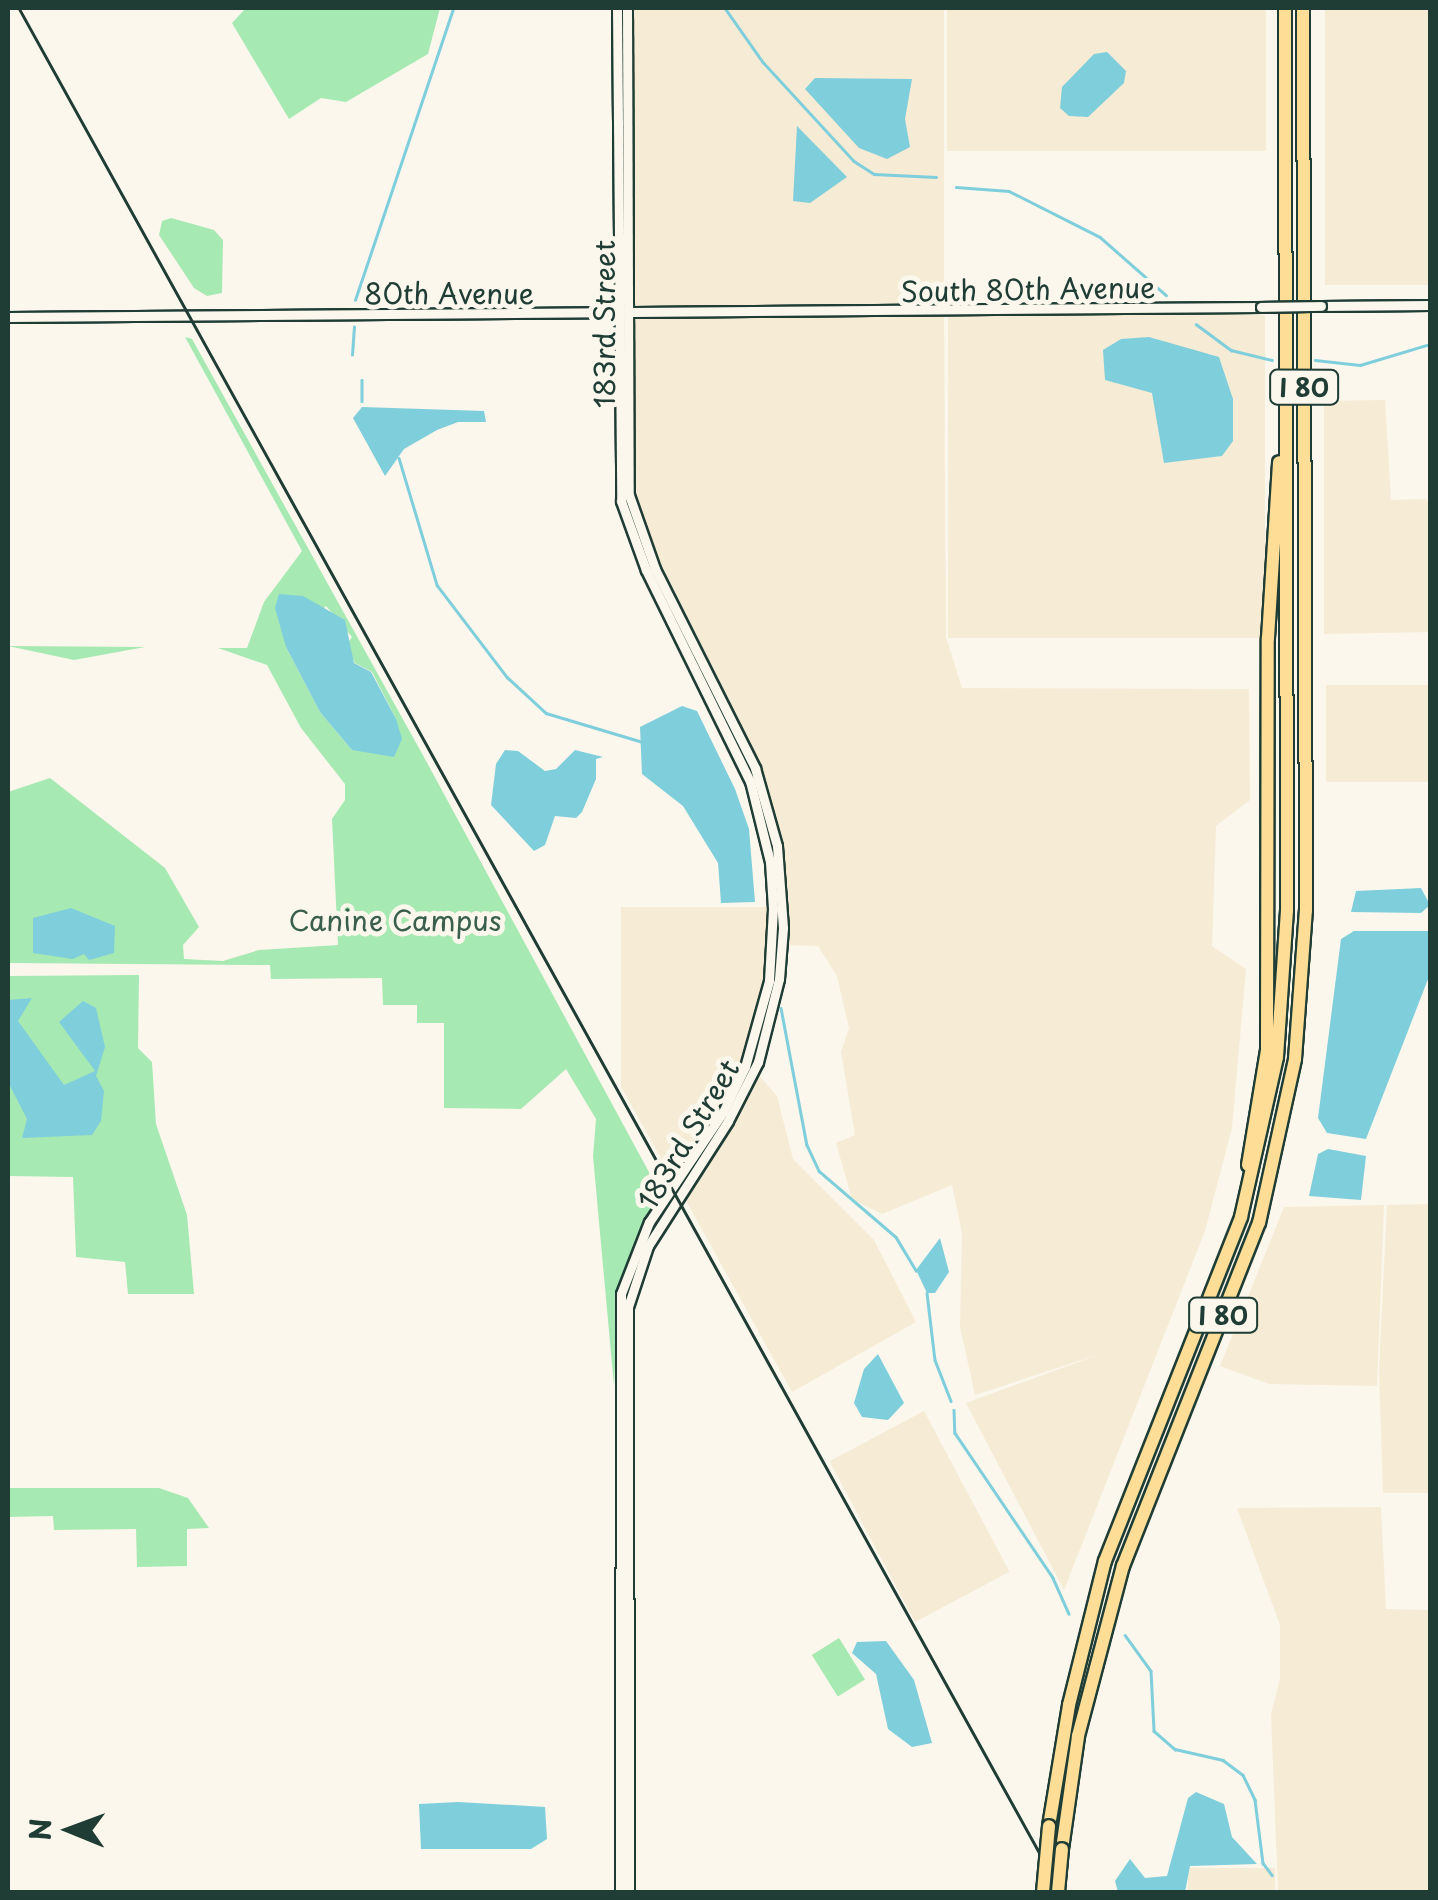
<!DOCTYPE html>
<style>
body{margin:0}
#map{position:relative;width:1438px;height:1900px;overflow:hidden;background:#fbf7ec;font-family:"Playpen Sans",sans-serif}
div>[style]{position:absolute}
.built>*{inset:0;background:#f6ebd5;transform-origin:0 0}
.green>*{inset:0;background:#a7e9b2;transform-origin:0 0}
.water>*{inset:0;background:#7fcedb}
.stream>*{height:2.5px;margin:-1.25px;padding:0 1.25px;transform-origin:1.25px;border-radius:1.25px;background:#7fcedb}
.roads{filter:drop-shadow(2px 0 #1f3d34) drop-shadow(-2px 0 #1f3d34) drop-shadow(0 2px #1f3d34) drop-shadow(0 -2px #1f3d34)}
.secondary>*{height:9px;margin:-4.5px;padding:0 4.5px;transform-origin:4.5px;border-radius:4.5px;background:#fbf7ec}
.highway>*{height:12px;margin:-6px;padding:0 6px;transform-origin:6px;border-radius:6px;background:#fede96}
.rail>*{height:2.5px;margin:-1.25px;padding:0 1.25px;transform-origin:1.25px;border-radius:1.25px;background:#1f3d34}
.bridges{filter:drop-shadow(2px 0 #1f3d34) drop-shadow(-2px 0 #1f3d34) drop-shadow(0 2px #1f3d34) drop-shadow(0 -2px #1f3d34)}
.secondary-bridge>*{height:9px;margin:-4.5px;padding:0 4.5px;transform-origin:4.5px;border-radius:4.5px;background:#fbf7ec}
.highway-bridge>*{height:12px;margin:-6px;padding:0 6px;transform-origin:6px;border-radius:6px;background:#fede96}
span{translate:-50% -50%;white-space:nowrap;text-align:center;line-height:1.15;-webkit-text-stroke:10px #fbf7ec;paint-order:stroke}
.shield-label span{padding:2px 8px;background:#fbf7ec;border:2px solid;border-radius:8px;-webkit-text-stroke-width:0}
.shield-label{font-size:25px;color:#1f3d34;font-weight:700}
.street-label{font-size:28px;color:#1f3d34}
.park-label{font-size:28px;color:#3a5f4d}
.frame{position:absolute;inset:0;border:10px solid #1f3d34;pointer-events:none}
.north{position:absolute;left:20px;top:1780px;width:100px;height:100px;-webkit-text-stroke:8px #fbf7ec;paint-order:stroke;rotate:271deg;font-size:28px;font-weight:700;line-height:40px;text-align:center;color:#1f3d34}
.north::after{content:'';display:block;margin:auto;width:35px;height:45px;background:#1f3d34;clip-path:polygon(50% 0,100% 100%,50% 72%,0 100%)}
</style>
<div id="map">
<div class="built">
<i style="left:624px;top:8px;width:320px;height:305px"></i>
<i style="left:947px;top:8px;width:319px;height:143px"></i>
<i style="left:1325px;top:8px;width:105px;height:277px"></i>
<i style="left:948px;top:315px;width:317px;height:323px"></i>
<i style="clip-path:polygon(944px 316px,946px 637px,962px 688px,1249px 689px,1250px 800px,1216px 826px,1212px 946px,1246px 969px,1232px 1128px,1205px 1231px,1064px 1590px,966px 1403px,1103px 1353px,975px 1395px,960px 1327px,962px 1233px,952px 1185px,882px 1214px,852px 1199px,836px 1143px,855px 1135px,841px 1052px,849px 1028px,837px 976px,818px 946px,781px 945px,774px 840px,744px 746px,638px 536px,626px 488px,624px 317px)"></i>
<i style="clip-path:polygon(1385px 400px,1391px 500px,1426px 499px,1430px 506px,1430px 632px,1324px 634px,1324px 401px)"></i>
<i style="left:1430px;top:685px;width:97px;height:104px;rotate:90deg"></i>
<i style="clip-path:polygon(621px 907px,778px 907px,776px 971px,751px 1059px,724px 1120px,677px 1187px,621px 1087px)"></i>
<i style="clip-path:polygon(751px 1066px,777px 1096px,793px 1159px,874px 1240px,916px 1322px,792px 1392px,680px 1190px,727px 1121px)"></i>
<i style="clip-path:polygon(1430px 1204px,1430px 1493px,1383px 1493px,1379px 1369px,1387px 1205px)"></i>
<i style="clip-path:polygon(1384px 1205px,1377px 1386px,1269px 1384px,1220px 1366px,1284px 1207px)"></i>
<i style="left:924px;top:1411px;width:182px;height:107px;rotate:62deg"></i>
<i style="clip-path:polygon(1381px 1507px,1386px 1609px,1430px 1610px,1430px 1892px,1278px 1892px,1271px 1714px,1280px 1678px,1280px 1625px,1237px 1508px)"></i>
<i style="left:1275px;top:1868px;width:24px;height:87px;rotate:90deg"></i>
</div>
<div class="green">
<i style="clip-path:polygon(246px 8px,440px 8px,428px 54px,346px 102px,321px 98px,289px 119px,232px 23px)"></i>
<i style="clip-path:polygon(171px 218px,214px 230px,223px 240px,222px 293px,207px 296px,194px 288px,159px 235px,162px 221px)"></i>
<i style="clip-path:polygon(evenodd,185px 337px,192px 339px,425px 759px,663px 1198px,634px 1244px,619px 1289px,614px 1386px,593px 1156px,596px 1119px,566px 1069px,521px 1109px,444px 1108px,444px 1023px,417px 1023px,417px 1005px,383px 1005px,382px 978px,271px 979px,270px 965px,8px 963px,8px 792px,50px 778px,165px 868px,199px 927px,183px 945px,184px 959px,223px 961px,259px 950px,338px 945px,332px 819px,345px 800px,345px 784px,301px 728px,267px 665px,218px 648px,247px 648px,264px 602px,302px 551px,185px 337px,326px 606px,352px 637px,346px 646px,355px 663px,372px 672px,396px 719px,395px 731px,352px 750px,320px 712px,286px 647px,326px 606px)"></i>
<i style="clip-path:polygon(8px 646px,145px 647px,74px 660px)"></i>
<i style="clip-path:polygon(139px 975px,138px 1048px,152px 1062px,156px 1124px,187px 1215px,194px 1294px,128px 1294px,125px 1262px,76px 1257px,73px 1177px,8px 1176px,8px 976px)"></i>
<i style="clip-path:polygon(8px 1488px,159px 1488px,188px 1498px,209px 1528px,187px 1529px,187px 1566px,137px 1567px,136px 1529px,54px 1530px,53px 1516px,8px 1517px)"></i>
<i style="left:839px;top:1638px;width:49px;height:32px;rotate:58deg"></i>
</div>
<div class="water">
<i style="clip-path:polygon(1107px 52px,1126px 71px,1124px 83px,1088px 117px,1069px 116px,1060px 108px,1062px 87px,1094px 54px)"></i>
<i style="clip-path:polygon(815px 78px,912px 79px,905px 119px,910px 147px,887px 159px,859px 148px,805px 89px)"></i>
<i style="clip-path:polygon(797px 126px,847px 177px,810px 203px,793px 201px)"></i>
<i style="clip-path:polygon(1149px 337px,1219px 357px,1233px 399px,1233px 441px,1222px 456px,1164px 463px,1152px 393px,1105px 380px,1103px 350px,1121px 339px)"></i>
<i style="clip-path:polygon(362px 407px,484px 411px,486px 422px,458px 422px,437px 430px,404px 449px,385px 476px,353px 418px)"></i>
<i style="clip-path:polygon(279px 594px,303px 596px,345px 620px,354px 663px,371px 672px,396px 719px,402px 739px,394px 757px,352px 750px,320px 712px,286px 647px,275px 608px)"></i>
<i style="clip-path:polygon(682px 706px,697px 711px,735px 789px,749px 829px,755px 902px,721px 903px,718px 863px,683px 806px,642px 774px,640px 727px)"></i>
<i style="clip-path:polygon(505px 750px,518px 751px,545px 771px,556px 769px,575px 750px,603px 757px,596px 759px,596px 779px,582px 812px,576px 818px,555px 816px,545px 845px,534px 851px,491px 805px,496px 764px)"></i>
<i style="clip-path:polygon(1421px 888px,1430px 905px,1421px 913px,1351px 912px,1356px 891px)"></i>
<i style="clip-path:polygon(71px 908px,115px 926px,114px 953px,89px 960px,84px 954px,73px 959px,33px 953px,33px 918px)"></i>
<i style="clip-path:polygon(1354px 931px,1430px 931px,1430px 974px,1366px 1139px,1327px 1133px,1318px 1118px,1341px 939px)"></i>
<i style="clip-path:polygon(32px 998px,18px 1021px,64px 1085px,95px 1071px,59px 1022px,83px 1001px,96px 1008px,105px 1047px,96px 1076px,104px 1091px,101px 1121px,92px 1135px,22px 1138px,27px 1119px,8px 1082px,8px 1000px)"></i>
<i style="clip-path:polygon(1328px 1149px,1366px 1156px,1361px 1200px,1309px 1196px,1318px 1154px)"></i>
<i style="clip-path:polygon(940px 1238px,949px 1272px,935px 1293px,927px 1293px,916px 1270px)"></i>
<i style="clip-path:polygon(878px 1354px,904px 1403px,888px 1420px,862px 1417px,854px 1403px,864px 1369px)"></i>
<i style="clip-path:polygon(886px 1641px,914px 1680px,932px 1743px,912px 1747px,888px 1729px,876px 1674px,852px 1653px,857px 1642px)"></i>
<i style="clip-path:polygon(1196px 1792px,1224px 1804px,1232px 1837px,1257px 1864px,1190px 1866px,1185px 1892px,1118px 1892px,1115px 1881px,1130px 1859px,1145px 1878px,1167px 1876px,1188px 1798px)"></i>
<i style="clip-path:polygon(458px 1802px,545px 1807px,547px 1839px,531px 1849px,421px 1849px,419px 1804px)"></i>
</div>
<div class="stream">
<i style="left:725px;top:8px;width:66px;rotate:54.9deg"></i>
<i style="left:763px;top:62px;width:134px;rotate:47.4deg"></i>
<i style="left:854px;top:161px;width:24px;rotate:33deg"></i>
<i style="left:874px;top:174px;width:62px;rotate:2.8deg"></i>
<i style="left:956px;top:187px;width:53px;rotate:4.3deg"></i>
<i style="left:1009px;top:191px;width:102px;rotate:26.8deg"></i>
<i style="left:1100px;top:237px;width:88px;rotate:41.3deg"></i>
<i style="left:355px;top:300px;width:308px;rotate:-71.4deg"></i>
<i style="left:1196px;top:324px;width:44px;rotate:36.6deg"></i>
<i style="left:1231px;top:350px;width:42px;rotate:13.7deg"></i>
<i style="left:352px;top:355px;width:28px;rotate:-86deg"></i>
<i style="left:1315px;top:360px;width:45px;rotate:6.3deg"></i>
<i style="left:1360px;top:365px;width:73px;rotate:-16.7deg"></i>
<i style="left:362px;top:380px;width:21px;rotate:90deg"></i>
<i style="left:399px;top:458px;width:133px;rotate:73.3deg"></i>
<i style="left:437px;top:585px;width:116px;rotate:52.7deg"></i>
<i style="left:507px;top:677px;width:53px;rotate:42.7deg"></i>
<i style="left:546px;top:713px;width:104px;rotate:16.7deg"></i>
<i style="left:781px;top:1008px;width:139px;rotate:79.3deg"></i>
<i style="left:807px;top:1145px;width:29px;rotate:65deg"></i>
<i style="left:819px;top:1171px;width:101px;rotate:40.6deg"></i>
<i style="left:896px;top:1237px;width:39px;rotate:59deg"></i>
<i style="left:927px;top:1293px;width:67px;rotate:83.2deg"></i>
<i style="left:935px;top:1360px;width:44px;rotate:68.7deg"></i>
<i style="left:954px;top:1410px;width:23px;rotate:88deg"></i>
<i style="left:955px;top:1433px;width:175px;rotate:55.9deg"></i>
<i style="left:1053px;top:1578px;width:39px;rotate:66deg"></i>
<i style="left:1125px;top:1635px;width:44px;rotate:54.2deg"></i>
<i style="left:1151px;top:1671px;width:60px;rotate:87.1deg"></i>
<i style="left:1154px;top:1731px;width:28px;rotate:41deg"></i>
<i style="left:1175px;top:1749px;width:49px;rotate:12.9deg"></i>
<i style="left:1223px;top:1760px;width:25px;rotate:37deg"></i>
<i style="left:1243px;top:1775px;width:28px;rotate:64deg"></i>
<i style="left:1255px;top:1800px;width:64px;rotate:82.8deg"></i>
<i style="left:1263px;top:1863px;width:15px;rotate:53deg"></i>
</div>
<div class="roads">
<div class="secondary">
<i style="left:617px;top:8px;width:493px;rotate:89.5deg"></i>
<i style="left:621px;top:501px;width:73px;rotate:70.1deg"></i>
<i style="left:646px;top:570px;width:235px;rotate:63.8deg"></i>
<i style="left:750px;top:781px;width:83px;rotate:76.1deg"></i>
<i style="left:770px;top:862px;width:47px;rotate:86.3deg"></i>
<i style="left:773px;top:909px;width:72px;rotate:93.2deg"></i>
<i style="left:769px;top:981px;width:89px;rotate:105.6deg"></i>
<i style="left:745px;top:1067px;width:50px;rotate:116.1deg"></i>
<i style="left:723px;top:1112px;width:133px;rotate:123.9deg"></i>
<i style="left:649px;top:1222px;width:77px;rotate:111.3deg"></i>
<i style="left:621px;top:1294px;width:598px;rotate:90.1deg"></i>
<i style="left:627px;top:8px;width:487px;rotate:89.8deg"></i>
<i style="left:629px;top:495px;width:78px;rotate:70.6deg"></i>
<i style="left:655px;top:569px;width:223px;rotate:63.3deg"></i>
<i style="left:755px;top:768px;width:81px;rotate:74.2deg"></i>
<i style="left:777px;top:846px;width:82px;rotate:85.8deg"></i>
<i style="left:783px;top:928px;width:51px;rotate:94.5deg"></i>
<i style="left:779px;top:979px;width:86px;rotate:104.2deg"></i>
<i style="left:758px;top:1062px;width:66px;rotate:117deg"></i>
<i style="left:728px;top:1121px;width:148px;rotate:122.6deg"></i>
<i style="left:648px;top:1246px;width:64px;rotate:108.2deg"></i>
<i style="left:628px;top:1307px;width:585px;rotate:89.9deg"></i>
<i style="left:1321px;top:306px;width:109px;rotate:-0.5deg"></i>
<i style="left:8px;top:317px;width:1253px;rotate:-0.46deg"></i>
</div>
<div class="highway">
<i style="left:1248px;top:1165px;width:117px;rotate:-80.6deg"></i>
<i style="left:1267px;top:1050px;width:412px;rotate:-89.9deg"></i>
<i style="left:1268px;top:638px;width:176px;rotate:-86.4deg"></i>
<i style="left:1049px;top:1826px;width:123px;rotate:-80.6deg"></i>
<i style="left:1069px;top:1705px;width:148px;rotate:-76deg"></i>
<i style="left:1105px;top:1561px;width:370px;rotate:-68.4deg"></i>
<i style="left:1241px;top:1217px;width:164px;rotate:-77.3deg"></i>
<i style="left:1277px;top:1057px;width:147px;rotate:-86.1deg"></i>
<i style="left:1287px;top:910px;width:902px;rotate:-90.13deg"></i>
<i style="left:1062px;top:1849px;width:114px;rotate:-81.9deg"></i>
<i style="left:1078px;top:1736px;width:176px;rotate:-75.2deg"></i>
<i style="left:1123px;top:1566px;width:369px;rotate:-68.4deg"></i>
<i style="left:1259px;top:1223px;width:168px;rotate:-77.6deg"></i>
<i style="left:1295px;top:1059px;width:149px;rotate:-85.8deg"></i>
<i style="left:1306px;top:910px;width:902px;rotate:-90.19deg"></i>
</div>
</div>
<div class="rail">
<i style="left:19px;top:8px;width:2153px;rotate:61.05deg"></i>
</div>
<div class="bridges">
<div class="secondary-bridge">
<i style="left:1261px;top:307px;width:60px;rotate:-1deg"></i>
</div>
<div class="highway-bridge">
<i style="left:1043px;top:1892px;width:66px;rotate:-84.8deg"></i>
<i style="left:1058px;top:1892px;width:43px;rotate:-84.7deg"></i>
</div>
</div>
<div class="shield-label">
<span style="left:1304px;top:387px">I 80</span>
<span style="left:1223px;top:1315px">I 80</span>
</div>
<div class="street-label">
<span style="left:1028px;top:289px;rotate:-1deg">South 80th Avenue</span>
<span style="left:449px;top:293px">80th Avenue</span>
<span style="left:604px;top:324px;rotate:-90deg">183rd Street</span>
<span style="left:688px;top:1134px;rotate:-59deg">183rd Street</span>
</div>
<div class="park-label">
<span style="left:395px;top:920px">Canine Campus</span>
</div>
<div class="frame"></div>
<div class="north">N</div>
</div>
